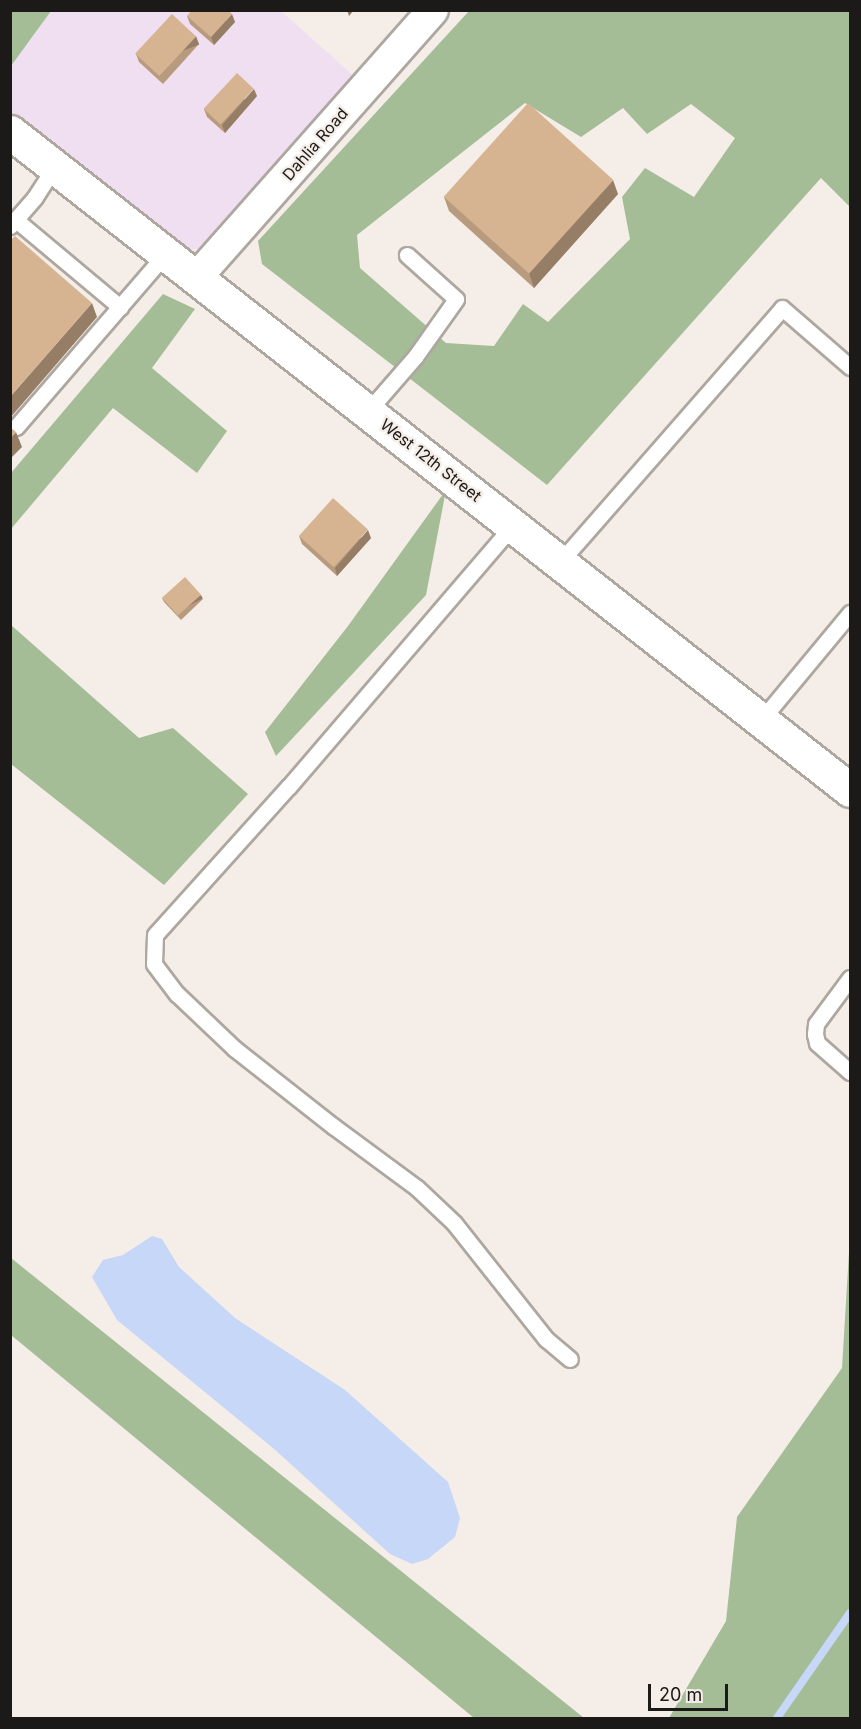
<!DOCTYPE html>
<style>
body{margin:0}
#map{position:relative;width:861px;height:1729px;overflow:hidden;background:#f5ede7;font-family:Inter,sans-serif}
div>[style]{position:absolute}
.commercial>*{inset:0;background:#efdff1}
.forest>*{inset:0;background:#a4bd96}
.water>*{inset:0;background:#c7d7f7}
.stream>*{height:8px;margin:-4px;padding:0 4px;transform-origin:4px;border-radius:4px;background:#c7d7f7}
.roads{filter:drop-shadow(2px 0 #ada7a0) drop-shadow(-2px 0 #ada7a0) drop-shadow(0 2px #ada7a0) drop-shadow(0 -2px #ada7a0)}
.lane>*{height:15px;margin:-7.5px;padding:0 7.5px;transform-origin:7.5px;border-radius:7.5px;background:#fff}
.street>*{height:30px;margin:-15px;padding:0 15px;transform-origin:15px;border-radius:15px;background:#fff}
.secondary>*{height:33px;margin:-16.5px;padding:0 16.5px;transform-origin:16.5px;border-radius:16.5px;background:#fff}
.wall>*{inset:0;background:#b89b7e}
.shaded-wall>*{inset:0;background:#967e66;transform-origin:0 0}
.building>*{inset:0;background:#d6b492;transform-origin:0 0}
span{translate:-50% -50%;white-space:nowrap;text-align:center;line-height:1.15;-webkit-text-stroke:4.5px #f5ede7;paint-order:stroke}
.street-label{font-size:16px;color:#1c1a18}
.frame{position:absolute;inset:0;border:12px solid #1c1a18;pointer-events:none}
.scale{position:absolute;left:648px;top:1684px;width:80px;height:27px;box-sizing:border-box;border:3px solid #1c1a18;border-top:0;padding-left:8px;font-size:18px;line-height:21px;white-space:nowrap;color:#1c1a18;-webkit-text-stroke:4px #f5ede7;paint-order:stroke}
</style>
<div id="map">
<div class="commercial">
<i style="clip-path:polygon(51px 11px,281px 11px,356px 78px,202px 248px,181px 251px,11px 117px,11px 66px)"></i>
</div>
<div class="forest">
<i style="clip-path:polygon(11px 10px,51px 11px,11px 66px,10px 11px)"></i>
<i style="clip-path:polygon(evenodd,469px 11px,850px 11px,850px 207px,821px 178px,547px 485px,262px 264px,258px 241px,469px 11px,525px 103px,581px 137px,623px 108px,647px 134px,691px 104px,735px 138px,694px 197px,645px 168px,622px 197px,630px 239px,548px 322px,523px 304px,494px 346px,446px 343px,360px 268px,357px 235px,525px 103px)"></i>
<i style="clip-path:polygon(163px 294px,195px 309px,152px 368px,227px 431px,197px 473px,113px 408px,11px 529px,11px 473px)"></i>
<i style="clip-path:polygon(446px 490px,426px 595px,276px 756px,265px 732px,348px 626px)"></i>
<i style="clip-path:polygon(11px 625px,139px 738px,173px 728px,248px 794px,164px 885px,11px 764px)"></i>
<i style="clip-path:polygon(850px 1236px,850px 1718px,669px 1718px,726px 1621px,737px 1517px,842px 1368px)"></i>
<i style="clip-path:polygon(11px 1258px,584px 1718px,474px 1718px,11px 1335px)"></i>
</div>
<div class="water">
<i style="clip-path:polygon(152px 1236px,162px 1239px,179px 1267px,235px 1318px,345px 1390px,448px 1482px,460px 1518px,455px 1537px,428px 1559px,412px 1564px,390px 1554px,273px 1448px,117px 1320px,92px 1277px,103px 1260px,123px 1255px)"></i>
</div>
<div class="stream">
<i style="left:777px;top:1718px;width:128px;rotate:-55.2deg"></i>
</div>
<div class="roads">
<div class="lane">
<i style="left:16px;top:220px;width:136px;rotate:39.9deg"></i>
<i style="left:10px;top:226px;width:38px;rotate:-49deg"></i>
<i style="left:35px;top:197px;width:37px;rotate:-57deg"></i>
<i style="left:368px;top:411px;width:72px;rotate:-49deg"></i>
<i style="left:415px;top:357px;width:71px;rotate:-54.7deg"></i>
<i style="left:456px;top:299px;width:66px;rotate:-138.1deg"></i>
<i style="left:16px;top:427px;width:230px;rotate:-49.2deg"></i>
<i style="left:513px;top:525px;width:344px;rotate:130.6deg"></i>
<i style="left:289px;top:786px;width:200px;rotate:132deg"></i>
<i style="left:155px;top:935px;width:29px;rotate:92deg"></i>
<i style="left:154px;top:964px;width:38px;rotate:53deg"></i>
<i style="left:177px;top:994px;width:80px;rotate:43.5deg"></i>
<i style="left:235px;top:1049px;width:125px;rotate:38.2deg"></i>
<i style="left:333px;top:1126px;width:104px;rotate:36.4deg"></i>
<i style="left:417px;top:1188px;width:51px;rotate:43.4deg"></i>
<i style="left:454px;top:1223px;width:148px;rotate:51.6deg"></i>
<i style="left:546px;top:1339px;width:31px;rotate:40deg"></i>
<i style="left:560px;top:562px;width:337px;rotate:-48.8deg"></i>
<i style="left:782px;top:308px;width:90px;rotate:40.9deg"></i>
<i style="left:762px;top:719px;width:138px;rotate:-50.3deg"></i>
<i style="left:850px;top:978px;width:57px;rotate:126.5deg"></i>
<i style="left:816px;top:1024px;width:10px;rotate:96deg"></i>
<i style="left:815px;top:1034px;width:9px;rotate:77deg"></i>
<i style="left:817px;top:1043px;width:44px;rotate:41.3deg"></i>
</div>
<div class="street">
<i style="left:197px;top:277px;width:356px;rotate:-48.5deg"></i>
</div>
<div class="secondary">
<i style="left:10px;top:132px;width:1067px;rotate:38.07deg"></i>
</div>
</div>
<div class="wall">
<i style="clip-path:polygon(187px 16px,235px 22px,214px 45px,190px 24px)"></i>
<i style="clip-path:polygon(199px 44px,163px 84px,139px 62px,136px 54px)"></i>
<i style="clip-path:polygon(257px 96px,225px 133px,207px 117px,204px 109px)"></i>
<i style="clip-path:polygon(618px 194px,534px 288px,449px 211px,444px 197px)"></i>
<i style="clip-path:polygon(299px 536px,371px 538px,337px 576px,302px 544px)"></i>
<i style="clip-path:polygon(162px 598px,203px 599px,181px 620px,164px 602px)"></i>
</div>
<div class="shaded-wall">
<i style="clip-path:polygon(347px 10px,354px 10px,349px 16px)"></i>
<i style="clip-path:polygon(232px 14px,235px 22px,214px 45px,211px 37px)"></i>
<i style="left:196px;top:36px;width:9px;height:54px;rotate:69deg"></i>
<i style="clip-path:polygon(254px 89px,257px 96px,225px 133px,222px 125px)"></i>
<i style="clip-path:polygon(613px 180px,618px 194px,534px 288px,529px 273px)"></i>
<i style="clip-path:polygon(92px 303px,97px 317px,10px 418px,10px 397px)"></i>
<i style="clip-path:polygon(16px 432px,22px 447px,10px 459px,10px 439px)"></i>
<i style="clip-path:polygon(368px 530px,371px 538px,337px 576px,335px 568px)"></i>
<i style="left:201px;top:595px;width:4px;height:30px;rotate:63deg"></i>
</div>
<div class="building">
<i style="clip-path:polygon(192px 10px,228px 10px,232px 14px,211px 37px,187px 16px)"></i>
<i style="left:172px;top:14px;width:33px;height:54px;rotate:43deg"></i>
<i style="left:237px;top:73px;width:23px;height:49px;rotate:43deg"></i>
<i style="left:528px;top:103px;width:115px;height:126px;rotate:42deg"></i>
<i style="clip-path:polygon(15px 236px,92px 303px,10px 397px,10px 241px)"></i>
<i style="clip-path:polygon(10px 427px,16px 432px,10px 439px)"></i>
<i style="left:333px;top:498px;width:47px;height:51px;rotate:42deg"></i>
<i style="left:185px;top:577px;width:24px;height:31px;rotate:48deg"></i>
</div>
<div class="street-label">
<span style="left:315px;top:144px;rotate:-49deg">Dahlia Road</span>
<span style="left:431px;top:460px;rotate:38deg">West 12th Street</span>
</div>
<div class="frame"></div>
<div class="scale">20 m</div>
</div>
